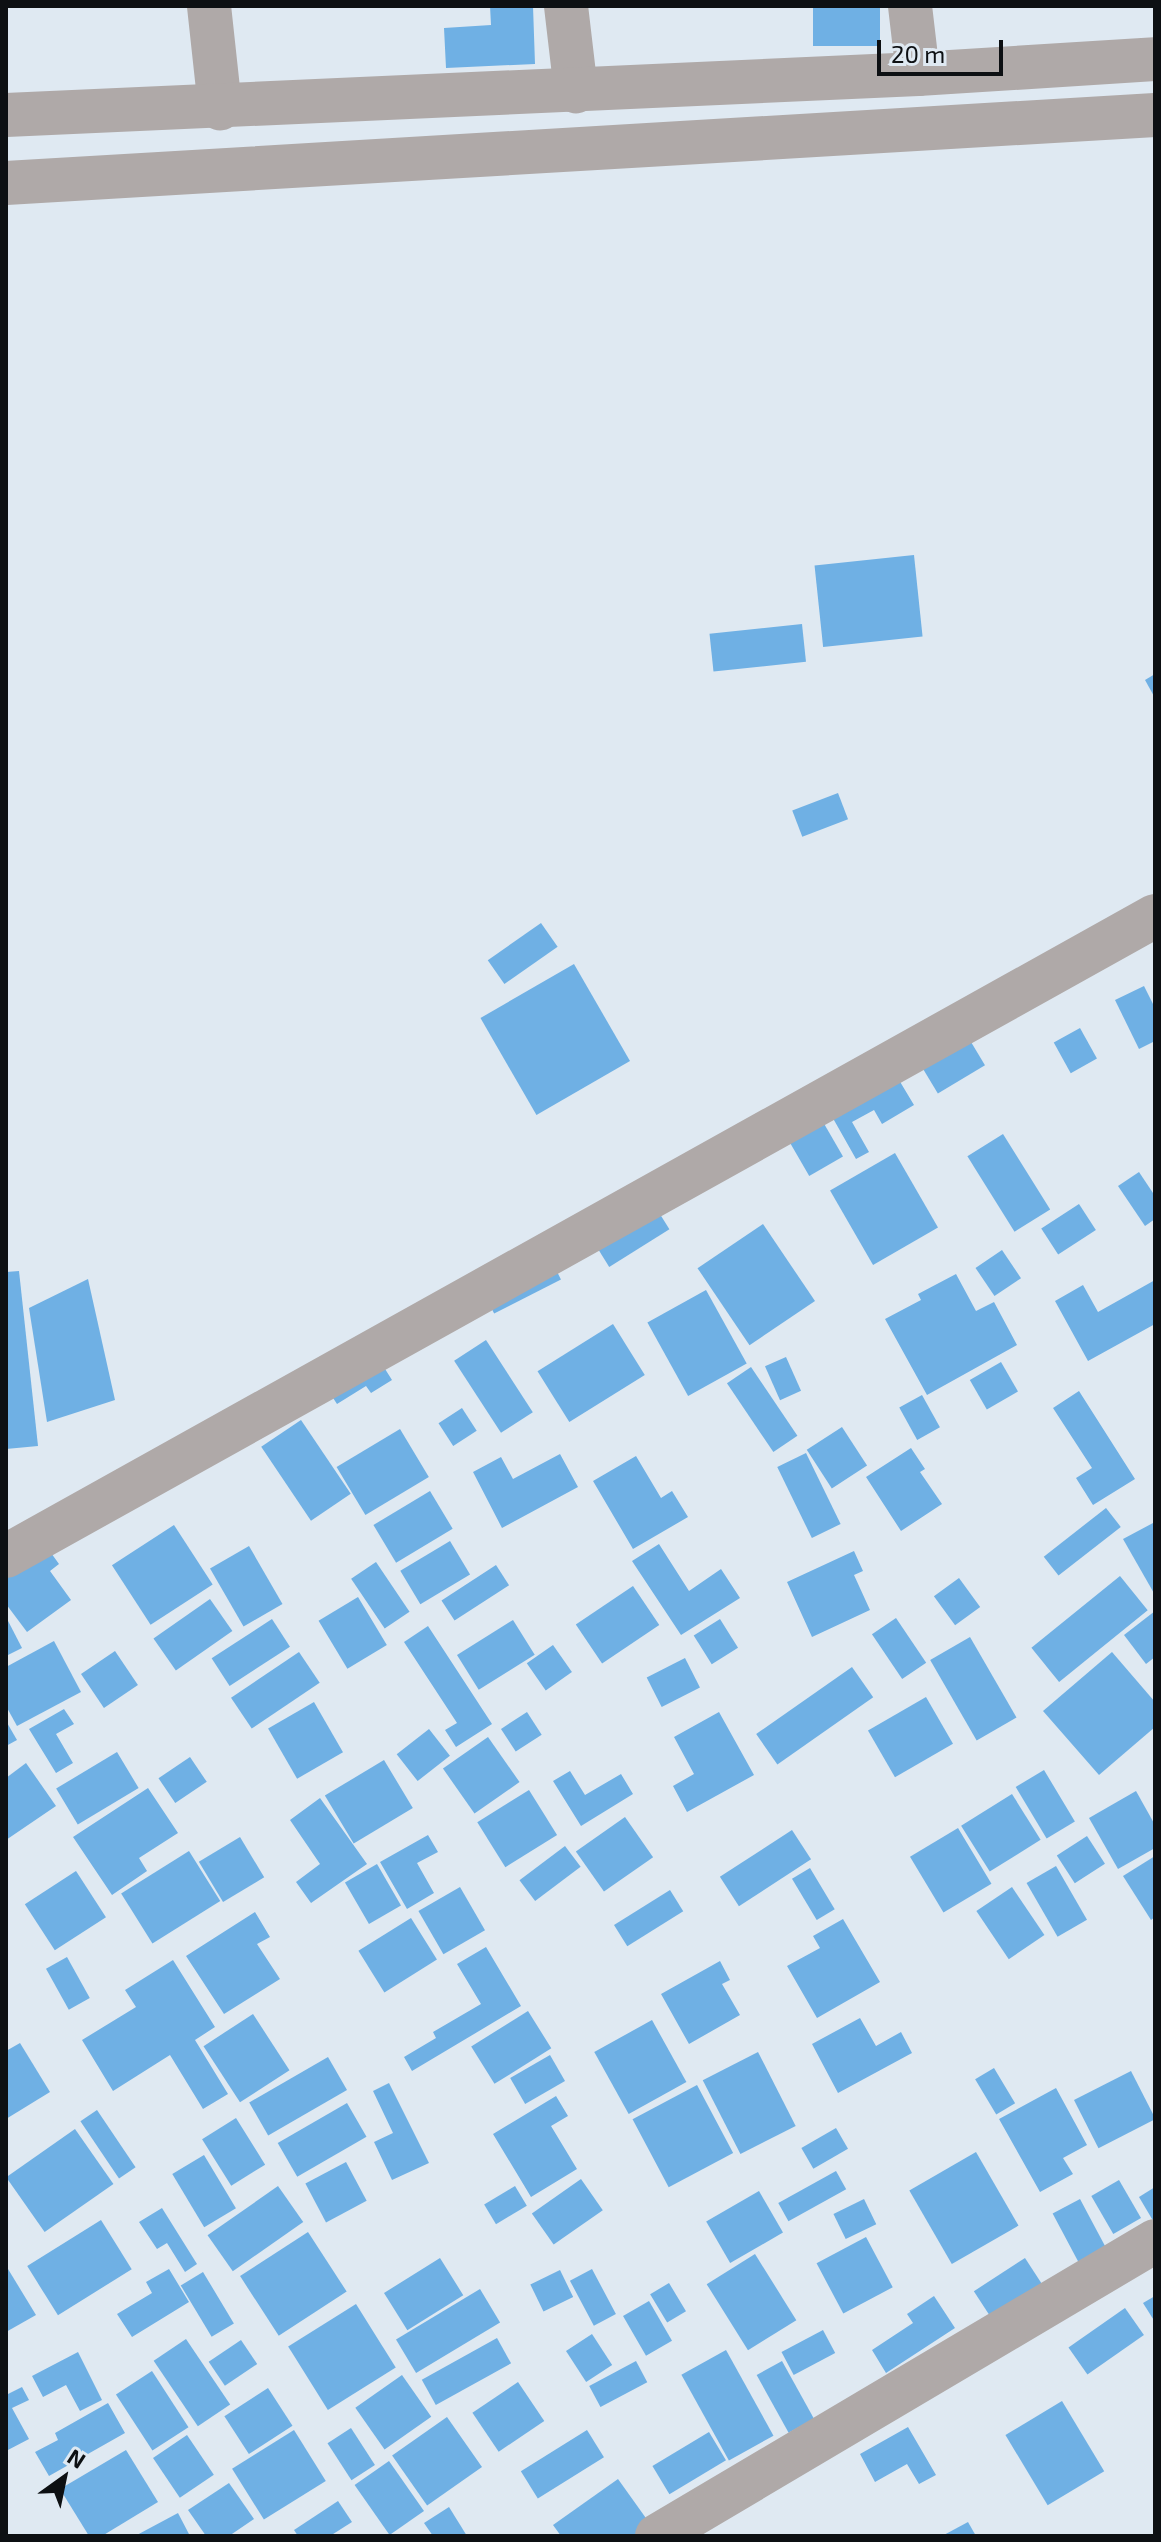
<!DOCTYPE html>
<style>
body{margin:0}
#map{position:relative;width:1161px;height:2542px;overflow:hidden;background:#dfe9f2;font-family:"Exo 2",sans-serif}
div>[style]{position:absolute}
.building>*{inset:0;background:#6fb0e4;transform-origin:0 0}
.minor>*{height:44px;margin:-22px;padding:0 22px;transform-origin:22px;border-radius:22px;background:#afa9a8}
.tertiary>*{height:44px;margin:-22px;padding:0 22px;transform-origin:22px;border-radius:22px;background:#afa9a8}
span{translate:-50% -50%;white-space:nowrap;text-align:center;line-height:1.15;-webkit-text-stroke:6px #dfe9f2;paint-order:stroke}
.frame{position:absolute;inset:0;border:8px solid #0d1013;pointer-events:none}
.north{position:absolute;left:24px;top:2438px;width:80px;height:80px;-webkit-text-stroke:6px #dfe9f2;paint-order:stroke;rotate:33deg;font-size:22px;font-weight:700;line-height:32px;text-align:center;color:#0d1013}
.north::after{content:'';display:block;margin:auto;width:28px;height:36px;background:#0d1013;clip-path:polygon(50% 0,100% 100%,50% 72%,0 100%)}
.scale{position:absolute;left:877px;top:40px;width:126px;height:36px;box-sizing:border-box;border:4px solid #0d1013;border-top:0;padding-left:10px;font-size:24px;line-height:28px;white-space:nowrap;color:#0d1013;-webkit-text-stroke:6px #dfe9f2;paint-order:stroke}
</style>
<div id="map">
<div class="building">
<i style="clip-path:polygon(490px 6px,533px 6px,535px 64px,446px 68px,444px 28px,491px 25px)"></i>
<i style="left:813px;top:6px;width:67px;height:40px"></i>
<i style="left:914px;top:555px;width:82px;height:100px;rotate:84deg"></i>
<i style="left:802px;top:624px;width:38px;height:93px;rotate:84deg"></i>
<i style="clip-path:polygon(1155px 674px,1155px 698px,1145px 680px)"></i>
<i style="left:838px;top:793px;width:28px;height:49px;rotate:69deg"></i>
<i style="left:541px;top:923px;width:29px;height:65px;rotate:55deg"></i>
<i style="left:574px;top:964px;width:112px;height:108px;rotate:60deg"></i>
<i style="clip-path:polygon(1144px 986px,1155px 1008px,1155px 1041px,1139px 1049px,1115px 1000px)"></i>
<i style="left:1080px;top:1028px;width:35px;height:30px;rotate:61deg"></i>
<i style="left:968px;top:1037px;width:33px;height:55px;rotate:59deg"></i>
<i style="clip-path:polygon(896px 1075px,914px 1105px,882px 1124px,874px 1110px,852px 1122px,869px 1152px,856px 1159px,830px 1113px)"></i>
<i style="left:819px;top:1115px;width:48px;height:39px;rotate:60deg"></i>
<i style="left:1003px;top:1134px;width:89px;height:42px;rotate:58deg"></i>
<i style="left:895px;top:1153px;width:86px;height:75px;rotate:60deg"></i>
<i style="clip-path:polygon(1139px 1172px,1155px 1196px,1155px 1219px,1145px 1226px,1118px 1186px)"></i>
<i style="left:653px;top:1203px;width:31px;height:71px;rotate:58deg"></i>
<i style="left:1079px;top:1204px;width:31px;height:45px;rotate:57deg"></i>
<i style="left:763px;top:1224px;width:93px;height:79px;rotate:56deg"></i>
<i style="left:546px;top:1250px;width:33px;height:75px;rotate:63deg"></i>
<i style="left:1002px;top:1250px;width:34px;height:32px;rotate:56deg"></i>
<i style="clip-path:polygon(19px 1271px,38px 1446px,6px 1449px,6px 1272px)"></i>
<i style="clip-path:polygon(956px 1274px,976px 1311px,994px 1302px,1017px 1345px,927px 1395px,885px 1319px,921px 1300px,918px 1294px)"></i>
<i style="clip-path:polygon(88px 1279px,115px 1400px,47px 1422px,29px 1308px)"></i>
<i style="clip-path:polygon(1155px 1280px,1155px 1324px,1088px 1361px,1055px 1301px,1083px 1285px,1098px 1312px)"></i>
<i style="left:706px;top:1290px;width:84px;height:67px;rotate:61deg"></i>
<i style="left:613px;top:1324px;width:60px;height:89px;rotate:58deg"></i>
<i style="left:486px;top:1340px;width:86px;height:38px;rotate:57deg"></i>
<i style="clip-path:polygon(368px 1342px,392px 1380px,371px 1393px,366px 1386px,337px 1404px,318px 1375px)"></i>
<i style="left:786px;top:1357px;width:37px;height:23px;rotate:66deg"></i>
<i style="left:1001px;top:1362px;width:34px;height:36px;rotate:60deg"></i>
<i style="left:751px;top:1367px;width:83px;height:29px;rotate:56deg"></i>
<i style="clip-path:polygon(1079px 1391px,1135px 1479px,1093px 1505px,1076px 1478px,1092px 1468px,1053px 1408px)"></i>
<i style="left:922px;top:1395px;width:37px;height:26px;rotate:61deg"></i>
<i style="left:462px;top:1408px;width:27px;height:28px;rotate:57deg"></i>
<i style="left:301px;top:1420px;width:89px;height:48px;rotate:56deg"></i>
<i style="left:842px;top:1427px;width:46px;height:42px;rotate:57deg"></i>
<i style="left:400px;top:1429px;width:56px;height:74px;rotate:59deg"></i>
<i style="clip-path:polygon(911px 1448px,925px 1469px,920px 1472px,942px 1504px,901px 1531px,866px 1477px)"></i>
<i style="left:806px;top:1453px;width:79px;height:32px;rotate:64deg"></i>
<i style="clip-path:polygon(560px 1454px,578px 1487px,502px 1528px,473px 1472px,501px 1457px,513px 1479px)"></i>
<i style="clip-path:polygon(636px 1456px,661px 1498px,672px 1491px,688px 1517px,633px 1549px,593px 1481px)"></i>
<i style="left:430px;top:1491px;width:44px;height:66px;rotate:59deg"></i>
<i style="left:1106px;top:1508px;width:24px;height:79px;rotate:52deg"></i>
<i style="clip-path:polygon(1153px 1523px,1155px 1526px,1155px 1595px,1123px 1539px)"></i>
<i style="left:174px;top:1525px;width:71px;height:74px;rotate:57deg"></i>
<i style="clip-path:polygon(41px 1539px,59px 1564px,50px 1571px,71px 1600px,27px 1632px,6px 1604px,6px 1565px)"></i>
<i style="left:450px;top:1541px;width:39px;height:58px;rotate:59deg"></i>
<i style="clip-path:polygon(659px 1544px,689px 1591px,721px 1569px,740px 1598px,681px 1635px,632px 1561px)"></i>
<i style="left:249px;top:1546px;width:67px;height:45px;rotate:60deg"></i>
<i style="clip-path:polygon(854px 1551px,863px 1571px,854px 1575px,870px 1610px,812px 1637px,787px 1582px)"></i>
<i style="left:376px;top:1562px;width:60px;height:30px;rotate:56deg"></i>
<i style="left:496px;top:1565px;width:24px;height:65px;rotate:57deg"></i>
<i style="left:1120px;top:1576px;width:44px;height:114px;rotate:51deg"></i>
<i style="left:959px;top:1578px;width:36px;height:31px;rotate:54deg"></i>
<i style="left:633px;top:1586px;width:47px;height:69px;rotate:56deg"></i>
<i style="left:358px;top:1597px;width:56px;height:46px;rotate:59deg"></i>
<i style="left:210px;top:1599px;width:39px;height:69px;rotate:55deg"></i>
<i style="clip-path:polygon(1155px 1611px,1155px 1657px,1146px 1664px,1124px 1635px)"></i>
<i style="clip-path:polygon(6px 1617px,22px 1648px,6px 1656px)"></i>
<i style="left:896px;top:1618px;width:54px;height:29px;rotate:56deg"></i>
<i style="left:272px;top:1619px;width:33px;height:72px;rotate:57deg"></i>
<i style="left:720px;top:1619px;width:34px;height:31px;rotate:58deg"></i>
<i style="left:513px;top:1620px;width:41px;height:66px;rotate:58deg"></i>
<i style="clip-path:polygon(428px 1626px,492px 1724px,456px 1747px,445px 1730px,457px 1723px,404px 1642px)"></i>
<i style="left:970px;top:1637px;width:93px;height:46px;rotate:60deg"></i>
<i style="clip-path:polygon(54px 1641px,81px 1692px,17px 1726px,6px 1706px,6px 1667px)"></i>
<i style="left:553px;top:1645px;width:33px;height:32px;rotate:55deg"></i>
<i style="left:115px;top:1651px;width:41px;height:41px;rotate:56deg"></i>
<i style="left:299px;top:1652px;width:37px;height:82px;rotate:56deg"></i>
<i style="clip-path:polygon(1112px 1652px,1155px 1702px,1155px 1727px,1099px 1775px,1043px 1711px)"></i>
<i style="left:685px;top:1658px;width:33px;height:43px;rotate:63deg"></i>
<i style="left:852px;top:1667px;width:37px;height:117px;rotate:55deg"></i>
<i style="left:926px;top:1697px;width:54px;height:67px;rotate:60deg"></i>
<i style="left:314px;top:1702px;width:58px;height:53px;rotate:60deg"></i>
<i style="clip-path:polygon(64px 1709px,74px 1724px,56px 1734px,73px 1763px,56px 1773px,29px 1729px)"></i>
<i style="left:527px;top:1712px;width:27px;height:31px;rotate:57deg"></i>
<i style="clip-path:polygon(719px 1712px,754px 1775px,687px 1812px,673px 1786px,694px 1774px,674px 1737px)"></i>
<i style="clip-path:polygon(6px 1721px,17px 1740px,6px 1746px)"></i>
<i style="left:429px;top:1729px;width:34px;height:41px;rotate:52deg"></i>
<i style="left:488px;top:1737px;width:55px;height:55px;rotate:55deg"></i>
<i style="left:117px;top:1752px;width:42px;height:71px;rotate:59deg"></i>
<i style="left:190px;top:1757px;width:30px;height:38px;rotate:56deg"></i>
<i style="left:384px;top:1760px;width:56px;height:69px;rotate:59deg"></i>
<i style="clip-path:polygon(26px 1763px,56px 1806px,6px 1840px,6px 1778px)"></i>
<i style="left:1044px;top:1770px;width:60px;height:33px;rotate:59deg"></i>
<i style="clip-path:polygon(570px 1771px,585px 1795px,621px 1774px,633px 1794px,581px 1826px,553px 1781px)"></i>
<i style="clip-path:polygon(148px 1788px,178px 1833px,139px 1858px,147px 1871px,112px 1895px,73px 1837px)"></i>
<i style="left:529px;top:1790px;width:53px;height:61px;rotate:58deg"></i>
<i style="clip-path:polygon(1136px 1791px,1155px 1825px,1155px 1848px,1118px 1869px,1089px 1818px)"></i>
<i style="left:1012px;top:1794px;width:54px;height:60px;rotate:58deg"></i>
<i style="clip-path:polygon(320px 1798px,367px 1864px,311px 1903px,296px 1882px,320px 1864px,290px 1820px)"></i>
<i style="left:625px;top:1817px;width:49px;height:60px;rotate:55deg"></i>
<i style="left:958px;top:1828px;width:65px;height:56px;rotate:59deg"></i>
<i style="left:792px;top:1830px;width:35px;height:86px;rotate:57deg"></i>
<i style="clip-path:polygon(428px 1835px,438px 1852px,417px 1863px,434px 1893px,407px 1909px,380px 1862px)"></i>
<i style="left:1087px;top:1836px;width:33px;height:36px;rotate:57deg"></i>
<i style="left:240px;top:1837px;width:47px;height:48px;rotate:59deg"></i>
<i style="left:565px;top:1846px;width:26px;height:57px;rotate:53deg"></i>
<i style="left:189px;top:1851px;width:59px;height:80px;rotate:58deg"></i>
<i style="clip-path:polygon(1155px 1856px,1155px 1917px,1151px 1920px,1123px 1876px)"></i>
<i style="left:377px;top:1864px;width:48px;height:37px;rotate:60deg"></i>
<i style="left:1056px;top:1866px;width:62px;height:34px;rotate:60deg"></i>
<i style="left:810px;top:1868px;width:48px;height:21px;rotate:59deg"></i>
<i style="left:76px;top:1871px;width:55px;height:61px;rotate:57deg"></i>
<i style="left:460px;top:1887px;width:50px;height:48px;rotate:60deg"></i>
<i style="left:1012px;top:1887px;width:58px;height:43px;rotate:56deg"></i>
<i style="left:670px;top:1890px;width:25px;height:66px;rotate:58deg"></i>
<i style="clip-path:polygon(255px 1912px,270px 1937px,257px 1944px,280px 1979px,224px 2014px,186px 1956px)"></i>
<i style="left:411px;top:1918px;width:49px;height:62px;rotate:58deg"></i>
<i style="clip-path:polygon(843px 1919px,880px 1982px,817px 2018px,787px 1966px,820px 1948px,813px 1936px)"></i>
<i style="clip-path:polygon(486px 1947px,521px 2006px,412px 2071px,404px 2057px,436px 2038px,433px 2032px,481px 2004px,457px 1964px)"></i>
<i style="left:67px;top:1957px;width:47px;height:24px;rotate:61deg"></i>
<i style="clip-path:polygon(173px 1960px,215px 2027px,195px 2040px,228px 2094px,203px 2109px,170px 2055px,113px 2091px,82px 2040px,136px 2007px,125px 1990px)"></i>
<i style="clip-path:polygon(720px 1961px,730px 1980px,722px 1984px,740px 2015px,689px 2044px,661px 1994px)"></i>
<i style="left:528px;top:2011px;width:44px;height:67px;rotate:58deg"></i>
<i style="left:253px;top:2014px;width:67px;height:59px;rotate:57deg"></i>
<i style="clip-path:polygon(860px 2018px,876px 2046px,901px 2032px,912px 2053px,838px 2093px,812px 2044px)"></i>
<i style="left:652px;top:2020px;width:71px;height:66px;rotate:61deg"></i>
<i style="clip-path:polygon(20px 2043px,50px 2092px,6px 2119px,6px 2051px)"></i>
<i style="left:758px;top:2052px;width:83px;height:62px;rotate:63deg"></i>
<i style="left:550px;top:2055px;width:30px;height:46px;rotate:60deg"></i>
<i style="left:328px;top:2057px;width:38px;height:91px;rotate:60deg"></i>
<i style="left:994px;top:2068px;width:41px;height:22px;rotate:59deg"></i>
<i style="left:1131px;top:2071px;width:54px;height:64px;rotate:63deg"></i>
<i style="clip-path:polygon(389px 2083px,429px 2163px,392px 2180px,374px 2142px,393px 2133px,373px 2091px)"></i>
<i style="left:697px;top:2085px;width:77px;height:73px;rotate:62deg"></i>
<i style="clip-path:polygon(1056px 2088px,1087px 2145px,1063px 2158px,1073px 2174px,1040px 2192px,999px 2119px)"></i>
<i style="clip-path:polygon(556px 2096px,568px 2116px,551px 2126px,577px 2169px,531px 2197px,493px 2134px)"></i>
<i style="left:347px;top:2103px;width:39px;height:80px;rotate:60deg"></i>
<i style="left:97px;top:2110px;width:69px;height:20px;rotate:56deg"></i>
<i style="left:236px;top:2118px;width:55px;height:40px;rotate:58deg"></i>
<i style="left:836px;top:2128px;width:24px;height:40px;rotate:60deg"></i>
<i style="left:75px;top:2129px;width:67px;height:84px;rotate:55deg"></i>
<i style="left:976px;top:2152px;width:85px;height:77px;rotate:60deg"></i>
<i style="left:204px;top:2155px;width:62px;height:37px;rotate:59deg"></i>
<i style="left:346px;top:2162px;width:44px;height:46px;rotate:62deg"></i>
<i style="left:836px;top:2171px;width:21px;height:66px;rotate:61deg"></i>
<i style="left:581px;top:2179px;width:38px;height:60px;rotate:55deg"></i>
<i style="left:1119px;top:2180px;width:44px;height:32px;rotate:60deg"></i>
<i style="left:278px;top:2186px;width:44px;height:86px;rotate:55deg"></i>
<i style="left:515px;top:2186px;width:23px;height:36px;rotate:59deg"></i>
<i style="clip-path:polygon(1155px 2187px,1155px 2224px,1139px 2197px)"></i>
<i style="left:759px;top:2191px;width:48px;height:61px;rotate:60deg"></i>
<i style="left:864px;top:2199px;width:28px;height:34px;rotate:64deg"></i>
<i style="left:1080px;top:2199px;width:55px;height:31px;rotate:62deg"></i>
<i style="clip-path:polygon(162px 2208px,197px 2264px,185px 2272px,167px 2243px,157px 2249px,139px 2222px)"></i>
<i style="left:101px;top:2220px;width:58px;height:87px;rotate:58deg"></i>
<i style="left:308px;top:2232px;width:71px;height:81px;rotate:57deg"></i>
<i style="left:866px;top:2237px;width:57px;height:56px;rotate:62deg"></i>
<i style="left:755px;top:2254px;width:78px;height:57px;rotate:58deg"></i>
<i style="left:440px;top:2258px;width:44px;height:66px;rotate:58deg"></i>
<i style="left:1025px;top:2258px;width:35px;height:61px;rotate:57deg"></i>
<i style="clip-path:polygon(8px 2269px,36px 2315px,6px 2332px,6px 2271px)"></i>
<i style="clip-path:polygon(169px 2269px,189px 2302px,132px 2337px,117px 2314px,152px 2293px,146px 2282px)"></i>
<i style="left:592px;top:2269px;width:51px;height:25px;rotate:62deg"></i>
<i style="left:560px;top:2270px;width:30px;height:33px;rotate:64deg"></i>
<i style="left:203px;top:2272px;width:60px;height:26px;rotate:59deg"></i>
<i style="left:669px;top:2283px;width:33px;height:22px;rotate:59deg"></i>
<i style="left:480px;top:2289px;width:39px;height:98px;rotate:59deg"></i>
<i style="clip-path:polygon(934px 2296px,955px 2328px,886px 2373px,872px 2350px,913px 2323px,907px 2314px)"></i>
<i style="clip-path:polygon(1155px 2296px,1155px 2322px,1143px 2303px)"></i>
<i style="left:649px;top:2301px;width:46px;height:30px;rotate:60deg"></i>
<i style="left:356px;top:2304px;width:75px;height:80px;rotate:58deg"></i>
<i style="left:1125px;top:2308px;width:33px;height:69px;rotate:55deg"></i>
<i style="left:823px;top:2330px;width:26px;height:47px;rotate:62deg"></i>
<i style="left:592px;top:2334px;width:37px;height:31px;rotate:57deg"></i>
<i style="left:497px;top:2338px;width:29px;height:86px;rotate:61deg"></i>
<i style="left:186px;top:2339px;width:79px;height:39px;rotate:56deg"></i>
<i style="left:241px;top:2340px;width:29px;height:39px;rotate:56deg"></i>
<i style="left:726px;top:2350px;width:98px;height:51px;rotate:61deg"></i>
<i style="clip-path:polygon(78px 2352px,102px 2400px,80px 2411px,66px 2385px,43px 2397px,32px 2376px)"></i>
<i style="left:636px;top:2361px;width:24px;height:53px;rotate:62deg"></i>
<i style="left:782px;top:2361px;width:66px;height:29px;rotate:61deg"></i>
<i style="left:152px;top:2371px;width:67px;height:43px;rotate:57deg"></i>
<i style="left:402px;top:2375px;width:51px;height:57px;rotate:55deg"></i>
<i style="left:518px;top:2382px;width:47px;height:55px;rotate:56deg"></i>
<i style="clip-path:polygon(22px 2387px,29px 2400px,12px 2408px,29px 2439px,6px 2451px,6px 2395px)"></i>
<i style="left:268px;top:2388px;width:45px;height:52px;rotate:57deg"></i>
<i style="left:1062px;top:2401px;width:82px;height:66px;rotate:59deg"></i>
<i style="clip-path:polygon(108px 2403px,125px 2433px,49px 2476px,35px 2452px,58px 2440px,55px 2433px)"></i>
<i style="left:447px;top:2417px;width:61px;height:67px;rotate:55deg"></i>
<i style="clip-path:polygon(908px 2427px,936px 2475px,919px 2484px,907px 2464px,875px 2482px,860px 2454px)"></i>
<i style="left:351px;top:2428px;width:44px;height:28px;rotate:57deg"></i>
<i style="left:294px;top:2430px;width:60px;height:73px;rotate:58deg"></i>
<i style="left:587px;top:2430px;width:32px;height:78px;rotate:58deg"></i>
<i style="left:709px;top:2432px;width:33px;height:66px;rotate:59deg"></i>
<i style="left:187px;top:2435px;width:48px;height:41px;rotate:56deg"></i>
<i style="clip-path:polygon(126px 2450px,158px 2502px,102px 2536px,89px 2536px,60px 2489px)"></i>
<i style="left:389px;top:2461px;width:61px;height:42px;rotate:55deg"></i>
<i style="clip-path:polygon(618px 2479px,653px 2528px,642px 2536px,561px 2536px,553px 2525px)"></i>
<i style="clip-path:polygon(229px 2483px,254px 2519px,229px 2536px,206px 2536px,188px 2510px)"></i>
<i style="clip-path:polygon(338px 2501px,352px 2522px,330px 2536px,298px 2536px,294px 2530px)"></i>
<i style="clip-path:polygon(449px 2507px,467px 2536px,433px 2536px,424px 2523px)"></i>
<i style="clip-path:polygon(178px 2513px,190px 2536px,135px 2536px)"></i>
<i style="clip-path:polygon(968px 2522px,976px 2536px,942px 2536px)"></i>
</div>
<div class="minor">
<i style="left:209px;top:6px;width:103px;rotate:83.8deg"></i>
<i style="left:566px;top:6px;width:86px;rotate:83.3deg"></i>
<i style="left:910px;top:6px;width:68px;rotate:83.3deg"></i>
<i style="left:657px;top:2536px;width:579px;rotate:-30.64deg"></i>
</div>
<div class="tertiary">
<i style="left:6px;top:115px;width:913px;rotate:-2.57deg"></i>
<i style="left:918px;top:74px;width:237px;rotate:-3.6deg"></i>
<i style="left:6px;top:183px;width:1151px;rotate:-3.39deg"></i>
<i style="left:6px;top:1556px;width:1315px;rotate:-29.12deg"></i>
</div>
<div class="frame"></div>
<div class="north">N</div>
<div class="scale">20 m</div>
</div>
